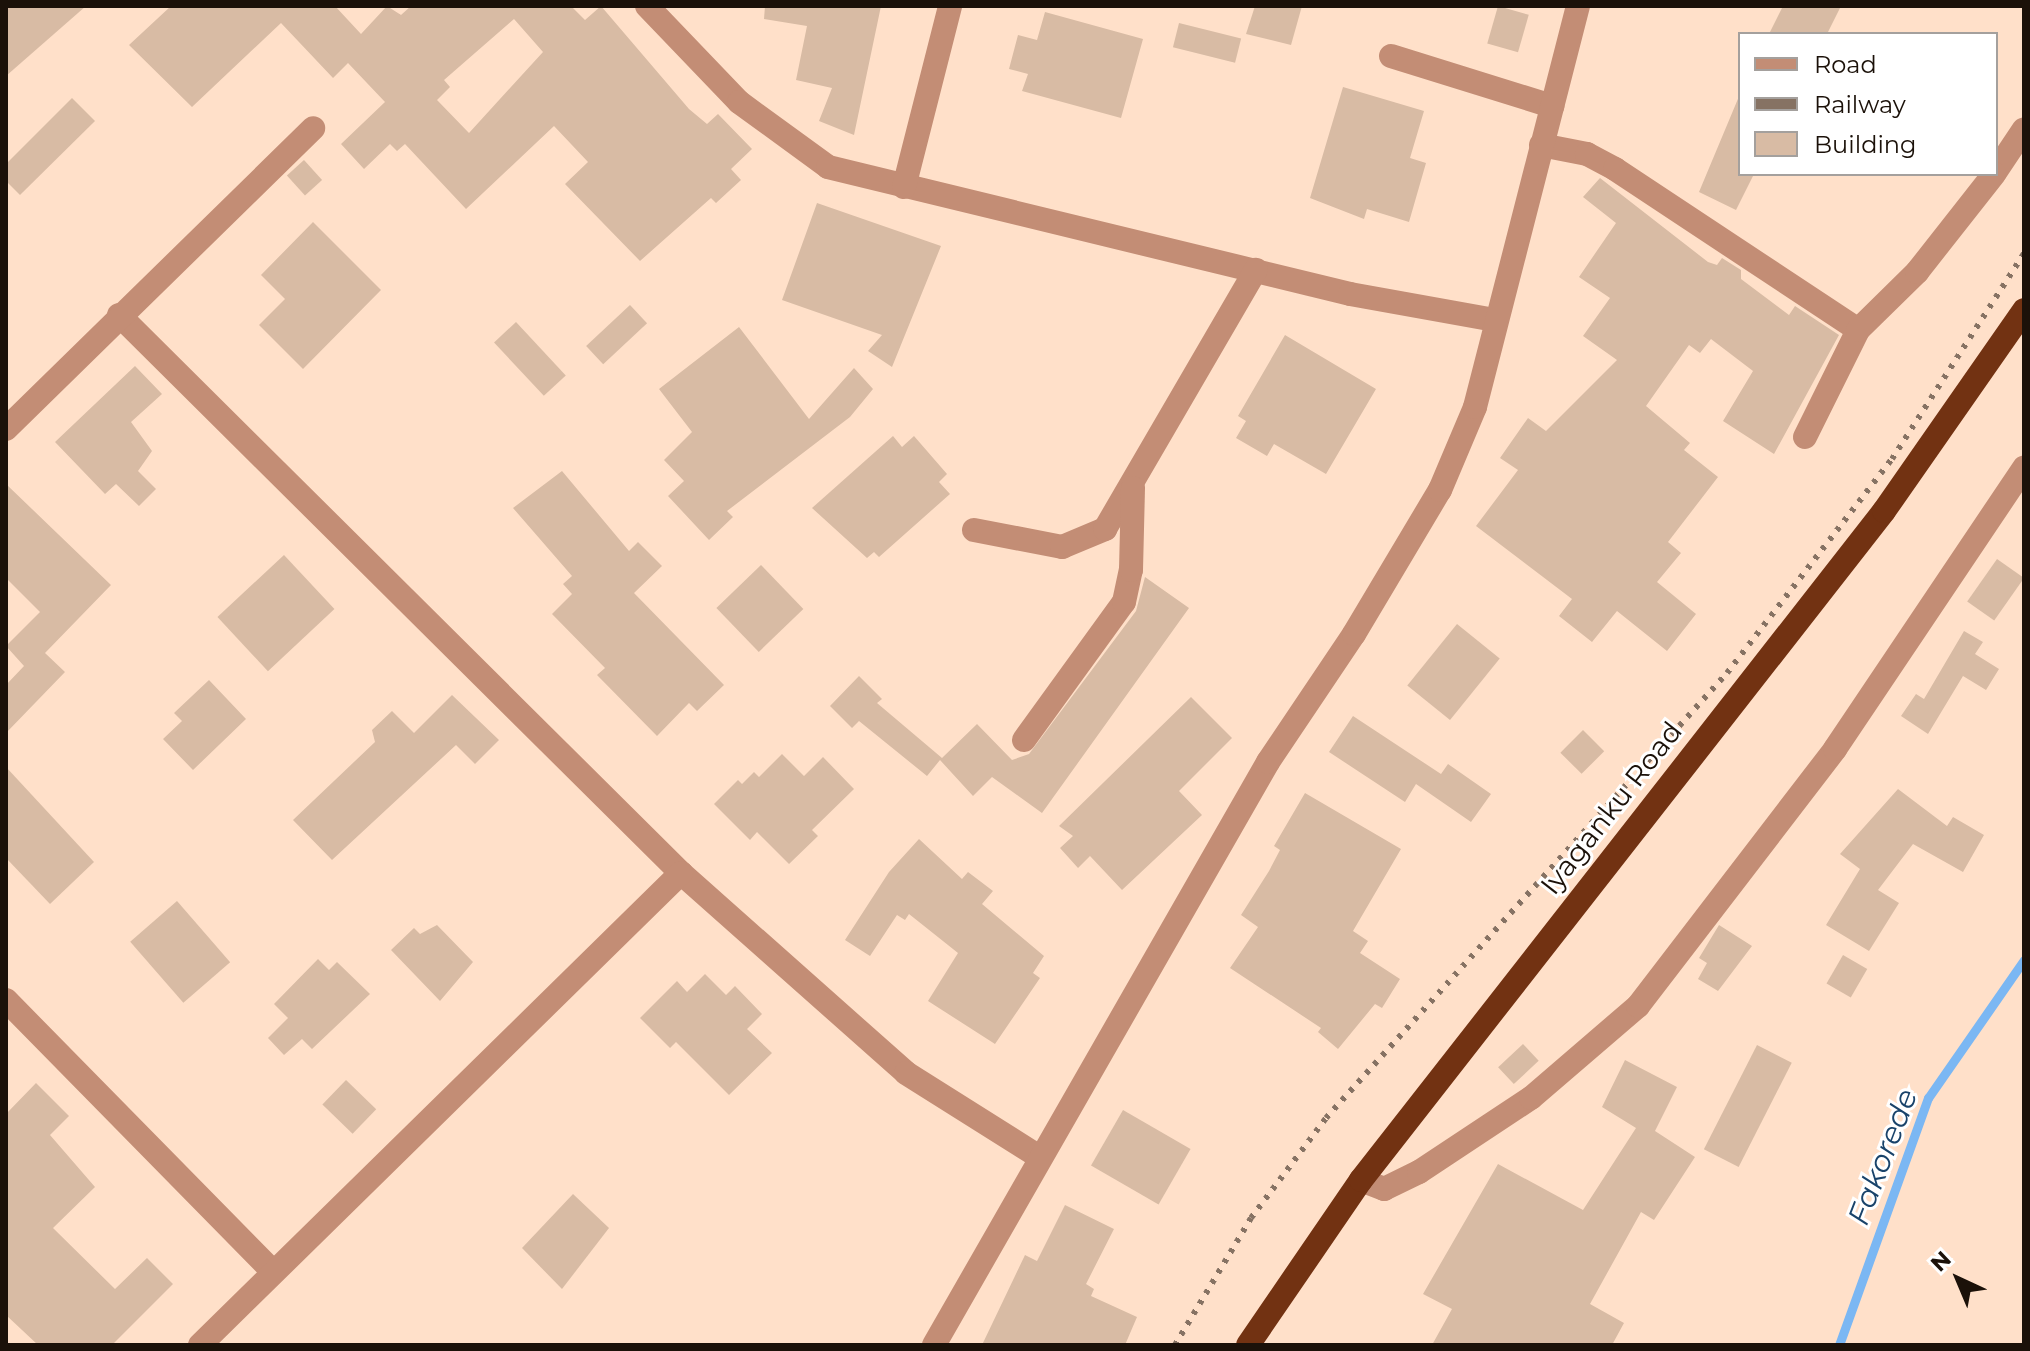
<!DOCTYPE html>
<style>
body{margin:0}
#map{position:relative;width:2030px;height:1351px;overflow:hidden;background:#ffe0c9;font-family:Montserrat,sans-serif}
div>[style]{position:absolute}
.stream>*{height:9px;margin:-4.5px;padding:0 4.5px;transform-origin:4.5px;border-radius:4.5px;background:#7bb7f3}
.building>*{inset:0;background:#d8bba4;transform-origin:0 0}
.minor>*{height:24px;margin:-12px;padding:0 12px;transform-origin:12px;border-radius:12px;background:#c38d75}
.highway>*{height:24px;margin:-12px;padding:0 12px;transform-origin:12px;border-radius:12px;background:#723212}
.rail>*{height:6px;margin-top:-3px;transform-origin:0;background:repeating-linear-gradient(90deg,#867263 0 4px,transparent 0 12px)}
span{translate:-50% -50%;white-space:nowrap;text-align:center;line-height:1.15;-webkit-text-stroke:6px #fff;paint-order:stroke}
.street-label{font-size:28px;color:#1b1109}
.water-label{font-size:30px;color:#19436a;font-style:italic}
.frame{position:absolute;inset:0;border:8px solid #1b1109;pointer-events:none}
.legend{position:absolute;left:1738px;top:32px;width:260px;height:144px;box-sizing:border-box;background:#fff;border:2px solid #a4a09d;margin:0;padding:10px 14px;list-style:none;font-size:24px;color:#1b1109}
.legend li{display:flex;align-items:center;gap:16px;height:40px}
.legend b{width:40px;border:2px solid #a4a09d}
.north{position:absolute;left:1918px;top:1239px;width:80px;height:80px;-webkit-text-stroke:6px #fff;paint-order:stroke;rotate:316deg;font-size:22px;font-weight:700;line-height:32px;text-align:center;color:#1b1109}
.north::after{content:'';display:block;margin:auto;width:28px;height:36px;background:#1b1109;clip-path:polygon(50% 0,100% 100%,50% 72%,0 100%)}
</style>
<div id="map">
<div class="stream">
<i style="left:1839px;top:1345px;width:263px;rotate:-70.2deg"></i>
<i style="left:1928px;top:1098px;width:168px;rotate:-55.2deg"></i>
</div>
<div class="building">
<i style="clip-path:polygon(6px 6px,86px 6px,6px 76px)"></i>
<i style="clip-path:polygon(evenodd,171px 6px,335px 6px,361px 34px,387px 6px,401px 15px,411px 6px,571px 6px,585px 20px,601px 6px,689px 109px,707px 124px,718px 114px,752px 149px,731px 169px,741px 180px,716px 203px,711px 198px,640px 261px,565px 184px,588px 162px,554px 126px,466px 209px,405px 144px,397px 151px,390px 144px,364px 169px,341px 144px,385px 102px,348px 63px,333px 78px,281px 23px,192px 107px,129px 45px,171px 6px,514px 19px,543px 52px,469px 133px,437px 100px,450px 87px,444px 80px,514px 19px)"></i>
<i style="clip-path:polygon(765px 6px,881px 6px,854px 135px,819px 121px,832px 88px,796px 80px,807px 26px,764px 19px)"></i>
<i style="clip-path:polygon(1255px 6px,1302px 6px,1291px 45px,1246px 34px)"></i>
<i style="left:1498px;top:6px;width:32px;height:39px;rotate:16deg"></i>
<i style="clip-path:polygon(1783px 6px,1841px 6px,1827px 34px,1769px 34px)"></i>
<i style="clip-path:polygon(1045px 12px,1143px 39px,1121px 118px,1022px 91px,1028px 74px,1009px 69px,1018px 35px,1037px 40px)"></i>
<i style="left:1179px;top:23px;width:64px;height:25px;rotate:14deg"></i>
<i style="clip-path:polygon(1343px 87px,1424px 111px,1410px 158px,1426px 163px,1409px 222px,1367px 209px,1364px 219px,1310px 198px)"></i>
<i style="clip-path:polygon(1740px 94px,1740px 174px,1754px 174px,1736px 210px,1699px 192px)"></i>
<i style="clip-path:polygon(72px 98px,95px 121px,20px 195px,6px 181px,6px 164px)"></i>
<i style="left:304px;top:160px;width:27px;height:23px;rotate:48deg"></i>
<i style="clip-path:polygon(1600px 178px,1708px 262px,1717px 265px,1722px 258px,1741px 270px,1741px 279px,1789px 315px,1795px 306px,1839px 335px,1774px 454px,1723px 421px,1753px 371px,1711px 339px,1700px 353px,1689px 345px,1646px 406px,1690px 443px,1684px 450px,1718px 477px,1668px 542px,1681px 553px,1657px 582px,1696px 614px,1667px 651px,1617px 611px,1592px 642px,1559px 616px,1572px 599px,1476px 526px,1518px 470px,1500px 458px,1528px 418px,1546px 431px,1617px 360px,1583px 336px,1610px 298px,1579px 277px,1616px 223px,1583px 197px)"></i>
<i style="clip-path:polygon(817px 203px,941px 246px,892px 367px,868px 351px,882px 335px,782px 300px)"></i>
<i style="clip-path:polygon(313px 222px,381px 290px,303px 369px,259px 325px,285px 299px,261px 275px)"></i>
<i style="left:630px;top:305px;width:25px;height:60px;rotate:47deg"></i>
<i style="left:516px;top:322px;width:73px;height:30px;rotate:47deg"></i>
<i style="clip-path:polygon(739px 327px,809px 419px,854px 368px,873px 389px,850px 417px,727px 511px,733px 517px,709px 540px,668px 496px,684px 481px,664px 460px,692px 432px,659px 389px)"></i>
<i style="clip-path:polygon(1285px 335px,1376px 389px,1326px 474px,1274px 444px,1267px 456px,1236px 438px,1246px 421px,1238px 416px)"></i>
<i style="clip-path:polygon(135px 366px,162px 394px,131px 422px,152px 451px,138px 471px,156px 489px,139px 506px,116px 484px,105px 494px,55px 442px)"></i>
<i style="clip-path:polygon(893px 436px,902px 447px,914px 436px,947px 474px,939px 482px,950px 494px,879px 557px,874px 552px,867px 558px,812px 508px)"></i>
<i style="clip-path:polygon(562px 471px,629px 551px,638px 542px,662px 566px,634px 593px,724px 685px,697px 711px,689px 703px,657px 736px,597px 675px,605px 668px,552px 614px,572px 594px,563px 584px,572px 576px,513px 508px)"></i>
<i style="clip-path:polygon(6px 484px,111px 585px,45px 653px,65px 672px,6px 733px,6px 685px,24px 666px,6px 646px,40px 612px,6px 578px)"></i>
<i style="left:284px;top:555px;width:74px;height:91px;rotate:47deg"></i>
<i style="left:1997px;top:559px;width:33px;height:52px;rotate:35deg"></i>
<i style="left:761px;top:565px;width:61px;height:62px;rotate:46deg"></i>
<i style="clip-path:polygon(1145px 577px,1189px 608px,1042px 813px,992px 777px,973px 796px,940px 760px,927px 776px,859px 721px,852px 728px,830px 706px,859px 676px,882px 699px,877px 703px,942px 758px,977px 724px,1012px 760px,1029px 754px,1136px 611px)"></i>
<i style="left:1457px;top:624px;width:55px;height:79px;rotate:39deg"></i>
<i style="clip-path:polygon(1964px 631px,1983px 642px,1975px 654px,1999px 669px,1986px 690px,1963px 676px,1928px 734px,1901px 716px,1916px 694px,1924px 699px)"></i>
<i style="clip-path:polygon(209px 680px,246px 719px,193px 770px,163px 739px,182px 721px,174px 713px)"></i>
<i style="clip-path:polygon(452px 695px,499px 740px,475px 764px,456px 745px,332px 860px,293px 820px,375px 742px,372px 730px,392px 711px,414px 733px)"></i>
<i style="clip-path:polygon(1191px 697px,1232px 738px,1179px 791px,1202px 815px,1122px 890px,1090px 856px,1078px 868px,1060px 848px,1073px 836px,1059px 826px)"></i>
<i style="clip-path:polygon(1353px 716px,1441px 774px,1448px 764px,1491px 794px,1471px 822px,1416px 784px,1405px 802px,1329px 752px)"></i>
<i style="left:1583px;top:730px;width:30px;height:32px;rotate:45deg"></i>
<i style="clip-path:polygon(782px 754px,804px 776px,823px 757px,854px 789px,812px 830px,818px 836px,789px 864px,757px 832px,750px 840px,714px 804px,738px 780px,742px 784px,754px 772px,759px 777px)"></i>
<i style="clip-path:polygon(6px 767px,94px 862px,50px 904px,6px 858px)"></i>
<i style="clip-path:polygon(1898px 789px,1947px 826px,1953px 817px,1984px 835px,1963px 872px,1913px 844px,1878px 890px,1899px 903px,1869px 951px,1826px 925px,1860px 869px,1840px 854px)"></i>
<i style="clip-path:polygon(1305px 793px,1401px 849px,1353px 931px,1368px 941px,1360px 953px,1400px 979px,1382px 1008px,1375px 1004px,1338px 1049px,1318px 1032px,1321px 1028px,1230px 968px,1258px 927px,1241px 915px,1269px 871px,1280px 850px,1274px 846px)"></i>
<i style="clip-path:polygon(919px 839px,962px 879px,968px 872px,993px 891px,982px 904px,1044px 956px,1033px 973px,1040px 978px,995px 1044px,928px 1001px,958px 953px,909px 914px,905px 920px,897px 915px,870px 956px,845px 940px,889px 872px)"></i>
<i style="left:177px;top:901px;width:81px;height:62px;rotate:49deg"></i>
<i style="clip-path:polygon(437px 925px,473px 962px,440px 1001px,391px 950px,414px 928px,420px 934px)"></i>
<i style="clip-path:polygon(1719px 925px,1752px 946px,1718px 991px,1698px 979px,1707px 963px,1699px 958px)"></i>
<i style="left:1843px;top:955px;width:28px;height:33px;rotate:30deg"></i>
<i style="clip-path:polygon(318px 959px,329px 970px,337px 962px,370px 994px,312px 1049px,302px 1039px,284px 1055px,268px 1038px,288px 1018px,274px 1004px)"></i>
<i style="clip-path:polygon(705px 974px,726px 995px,735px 986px,762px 1014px,747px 1029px,772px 1053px,729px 1095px,676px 1042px,670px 1048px,640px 1018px,677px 981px,687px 992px)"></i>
<i style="left:1523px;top:1044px;width:23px;height:34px;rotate:47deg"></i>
<i style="left:1757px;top:1045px;width:39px;height:117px;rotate:27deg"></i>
<i style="clip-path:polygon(1625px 1060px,1677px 1087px,1655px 1131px,1695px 1157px,1654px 1220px,1641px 1212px,1590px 1304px,1624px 1323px,1612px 1345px,1432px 1345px,1452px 1309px,1423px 1294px,1498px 1164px,1583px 1210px,1636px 1128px,1602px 1107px)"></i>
<i style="left:346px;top:1080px;width:42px;height:34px;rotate:44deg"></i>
<i style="clip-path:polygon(36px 1083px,69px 1116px,50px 1135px,95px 1187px,53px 1228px,115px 1289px,147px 1258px,173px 1284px,112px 1345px,38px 1345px,6px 1315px,6px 1114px)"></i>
<i style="left:1123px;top:1110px;width:78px;height:64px;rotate:30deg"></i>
<i style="clip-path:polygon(573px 1194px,609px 1228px,562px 1289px,522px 1248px)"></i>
<i style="clip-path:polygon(1065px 1205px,1114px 1229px,1086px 1284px,1094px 1289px,1091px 1296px,1137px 1317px,1125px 1345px,982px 1345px,1025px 1255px,1037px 1261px)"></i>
</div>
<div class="minor">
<i style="left:647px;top:6px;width:133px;rotate:46.2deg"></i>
<i style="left:739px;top:102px;width:110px;rotate:36.1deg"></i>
<i style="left:828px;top:167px;width:537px;rotate:13.67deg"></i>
<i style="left:1350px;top:294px;width:147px;rotate:10.2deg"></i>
<i style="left:1391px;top:56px;width:169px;rotate:17.3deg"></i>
<i style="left:1541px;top:145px;width:47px;rotate:11.1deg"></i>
<i style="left:1587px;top:154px;width:32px;rotate:28deg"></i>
<i style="left:1615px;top:169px;width:291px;rotate:33.5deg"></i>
<i style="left:1996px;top:171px;width:50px;rotate:-56.3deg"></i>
<i style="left:904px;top:187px;width:187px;rotate:-75.7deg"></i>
<i style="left:119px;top:315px;width:792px;rotate:44.8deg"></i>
<i style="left:681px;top:873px;width:301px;rotate:41.6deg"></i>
<i style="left:906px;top:1073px;width:156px;rotate:32.2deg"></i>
<i style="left:6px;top:429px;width:430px;rotate:-44.4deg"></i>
<i style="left:1805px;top:437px;width:119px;rotate:-63.6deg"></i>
<i style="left:1858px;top:330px;width:83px;rotate:-44.5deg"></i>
<i style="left:1917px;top:272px;width:125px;rotate:-51.8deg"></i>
<i style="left:974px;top:530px;width:90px;rotate:10.9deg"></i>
<i style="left:1062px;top:547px;width:47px;rotate:-22.7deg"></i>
<i style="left:1105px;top:529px;width:300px;rotate:-59.8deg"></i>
<i style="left:1024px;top:740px;width:170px;rotate:-54.1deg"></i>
<i style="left:1124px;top:602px;width:33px;rotate:-78deg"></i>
<i style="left:1131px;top:570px;width:82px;rotate:-88.6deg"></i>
<i style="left:6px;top:1000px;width:380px;rotate:45.5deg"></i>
<i style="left:1361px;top:1180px;width:25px;rotate:21deg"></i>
<i style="left:1384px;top:1189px;width:39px;rotate:-26deg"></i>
<i style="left:1419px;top:1172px;width:134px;rotate:-33.5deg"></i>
<i style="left:1531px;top:1098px;width:141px;rotate:-40.7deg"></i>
<i style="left:1638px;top:1006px;width:324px;rotate:-52.5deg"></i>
<i style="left:1835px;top:749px;width:339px;rotate:-56.1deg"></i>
<i style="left:200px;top:1345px;width:674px;rotate:-44.46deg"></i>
<i style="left:934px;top:1345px;width:672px;rotate:-60.19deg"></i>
<i style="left:1268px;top:762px;width:154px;rotate:-56.1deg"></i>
<i style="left:1354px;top:634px;width:168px;rotate:-59.2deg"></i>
<i style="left:1440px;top:490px;width:90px;rotate:-67.1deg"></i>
<i style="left:1475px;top:407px;width:414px;rotate:-75.6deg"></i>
</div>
<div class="highway">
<i style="left:1248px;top:1345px;width:200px;rotate:-55.6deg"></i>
<i style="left:1361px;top:1180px;width:849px;rotate:-51.98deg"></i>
<i style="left:1884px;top:511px;width:245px;rotate:-55.1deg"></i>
</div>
<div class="rail">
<i style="left:1175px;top:1345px;width:148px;rotate:-59.1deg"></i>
<i style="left:1251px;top:1218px;width:125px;rotate:-53.1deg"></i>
<i style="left:1326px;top:1118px;width:599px;rotate:-47.98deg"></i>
<i style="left:1727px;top:673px;width:270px;rotate:-52.4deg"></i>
<i style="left:1892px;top:459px;width:245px;rotate:-57.3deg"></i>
</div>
<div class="street-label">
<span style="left:1611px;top:808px;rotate:-52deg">Iyaganku Road</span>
</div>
<div class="water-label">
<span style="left:1883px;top:1157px;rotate:-69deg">Fakorede</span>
</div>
<div class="frame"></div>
<ul class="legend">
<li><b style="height:10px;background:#c38d75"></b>Road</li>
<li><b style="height:10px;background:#867263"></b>Railway</li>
<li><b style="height:22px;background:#d8bba4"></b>Building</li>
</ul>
<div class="north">N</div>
</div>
